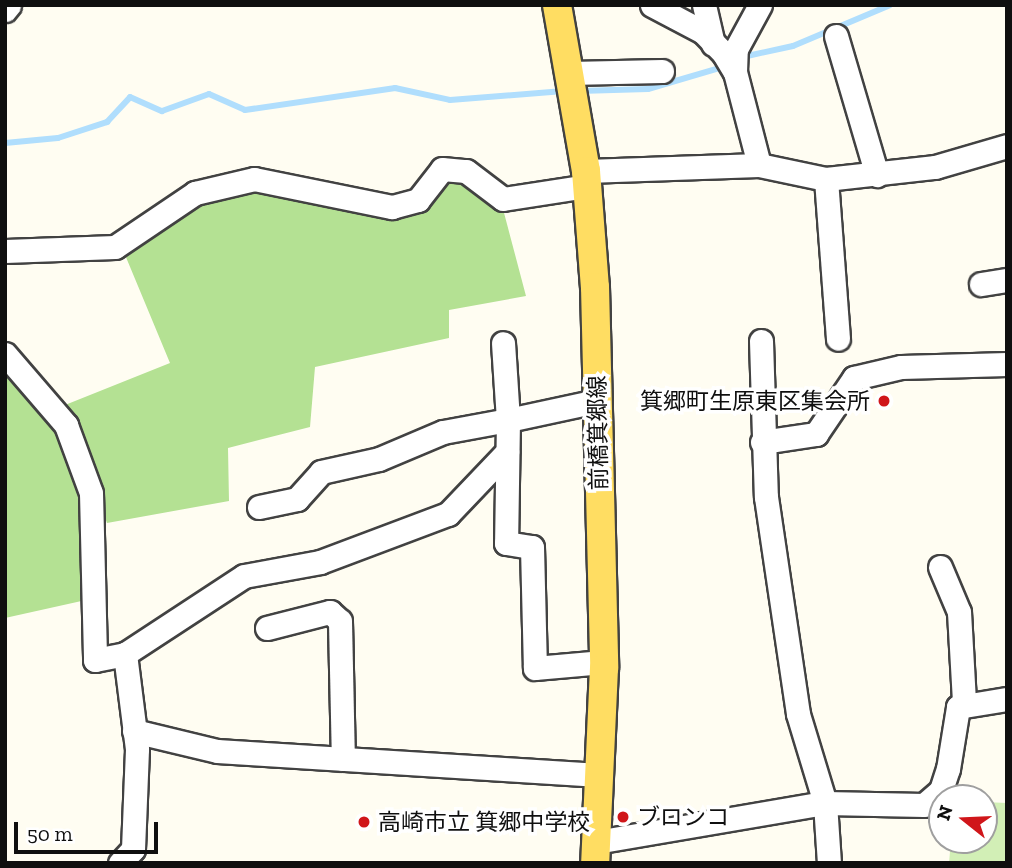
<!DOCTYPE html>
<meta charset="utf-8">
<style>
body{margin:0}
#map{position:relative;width:1012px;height:868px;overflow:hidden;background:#fffdf2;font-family:"Zilla Slab","Noto Sans JP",serif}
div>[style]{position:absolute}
.green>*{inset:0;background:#d2efb6}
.forest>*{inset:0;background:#b4e193}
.stream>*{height:6px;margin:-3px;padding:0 3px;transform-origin:3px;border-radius:3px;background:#b0defd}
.roads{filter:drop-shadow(2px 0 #424242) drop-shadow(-2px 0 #424242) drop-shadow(0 2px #424242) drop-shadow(0 -2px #424242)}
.minor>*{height:23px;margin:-11.5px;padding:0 11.5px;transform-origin:11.5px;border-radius:11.5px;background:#fff}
.major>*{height:28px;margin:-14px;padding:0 14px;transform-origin:14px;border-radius:14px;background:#ffdd62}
.dots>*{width:19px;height:19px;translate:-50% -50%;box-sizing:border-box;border:4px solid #fff;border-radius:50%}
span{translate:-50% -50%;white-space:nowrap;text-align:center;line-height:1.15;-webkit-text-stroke:7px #fff;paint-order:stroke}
.poi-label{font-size:23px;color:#0f0f0f}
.right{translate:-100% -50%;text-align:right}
.left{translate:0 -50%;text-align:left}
.street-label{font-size:23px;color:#0f0f0f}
.frame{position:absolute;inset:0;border:7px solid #0f0f0f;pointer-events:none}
.north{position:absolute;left:928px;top:784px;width:70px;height:70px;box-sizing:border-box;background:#fff;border:2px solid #9f9f9f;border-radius:50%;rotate:288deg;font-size:19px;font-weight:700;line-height:28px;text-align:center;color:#0f0f0f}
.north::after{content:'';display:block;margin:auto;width:24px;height:32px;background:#d0161a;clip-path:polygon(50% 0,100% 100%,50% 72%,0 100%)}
.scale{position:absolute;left:14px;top:822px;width:144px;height:32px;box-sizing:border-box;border:4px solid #0f0f0f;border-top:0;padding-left:9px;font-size:21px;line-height:24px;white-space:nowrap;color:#0f0f0f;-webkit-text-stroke:5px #fff;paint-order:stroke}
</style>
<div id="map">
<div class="green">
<i style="clip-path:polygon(984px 802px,1007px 803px,1007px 863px,949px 863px,951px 840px,984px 840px)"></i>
</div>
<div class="forest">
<i style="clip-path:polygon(452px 175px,503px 209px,526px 296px,449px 310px,449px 338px,315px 367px,310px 427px,228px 448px,229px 501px,107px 523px,65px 405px,170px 363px,123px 250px,197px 199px,256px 187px,378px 213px)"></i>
<i style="clip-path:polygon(5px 365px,58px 427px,86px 505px,86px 600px,5px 618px)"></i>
</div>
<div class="stream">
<i style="left:747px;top:56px;width:47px;rotate:-12.3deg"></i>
<i style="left:793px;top:46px;width:105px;rotate:-22.9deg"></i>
<i style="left:579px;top:91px;width:69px;rotate:-1.7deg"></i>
<i style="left:648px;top:89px;width:75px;rotate:-16.3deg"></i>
<i style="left:5px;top:143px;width:53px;rotate:-5.4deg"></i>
<i style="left:58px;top:138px;width:52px;rotate:-18.1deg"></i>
<i style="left:107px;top:122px;width:34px;rotate:-47deg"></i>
<i style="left:130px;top:97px;width:35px;rotate:24deg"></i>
<i style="left:162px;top:111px;width:50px;rotate:-19.9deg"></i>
<i style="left:209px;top:94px;width:39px;rotate:24deg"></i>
<i style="left:245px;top:110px;width:152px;rotate:-8.3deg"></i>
<i style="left:395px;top:88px;width:56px;rotate:12.3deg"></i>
<i style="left:450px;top:100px;width:114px;rotate:-4.5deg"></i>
</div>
<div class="roads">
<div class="minor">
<i style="left:652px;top:5px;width:58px;rotate:27.9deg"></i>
<i style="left:703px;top:32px;width:30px;rotate:46deg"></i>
<i style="left:724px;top:54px;width:21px;rotate:59deg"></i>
<i style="left:735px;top:72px;width:96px;rotate:75.5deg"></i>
<i style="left:704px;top:5px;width:40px;rotate:77deg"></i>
<i style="left:5px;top:10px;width:6px;rotate:-51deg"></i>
<i style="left:836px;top:36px;width:145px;rotate:73.6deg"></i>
<i style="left:735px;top:72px;width:23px;rotate:-88deg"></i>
<i style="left:736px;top:49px;width:50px;rotate:-61.4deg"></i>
<i style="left:569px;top:73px;width:93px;rotate:-1.2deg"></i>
<i style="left:586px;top:171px;width:173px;rotate:-2deg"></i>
<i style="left:759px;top:165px;width:68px;rotate:11.8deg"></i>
<i style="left:826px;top:179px;width:110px;rotate:-6.3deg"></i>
<i style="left:935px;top:167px;width:75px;rotate:-16.3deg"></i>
<i style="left:826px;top:179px;width:160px;rotate:85.7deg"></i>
<i style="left:5px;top:251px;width:110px;rotate:-2.1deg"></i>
<i style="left:115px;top:247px;width:97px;rotate:-34deg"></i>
<i style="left:195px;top:193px;width:61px;rotate:-13.3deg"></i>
<i style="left:254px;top:179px;width:141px;rotate:11.5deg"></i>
<i style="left:392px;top:207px;width:27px;rotate:-15deg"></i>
<i style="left:418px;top:200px;width:39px;rotate:-52deg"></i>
<i style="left:442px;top:169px;width:24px;rotate:5deg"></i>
<i style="left:466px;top:171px;width:46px;rotate:37.1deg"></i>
<i style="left:503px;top:199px;width:85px;rotate:-8.8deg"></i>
<i style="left:981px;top:284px;width:26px;rotate:-9deg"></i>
<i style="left:761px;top:341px;width:156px;rotate:88.2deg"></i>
<i style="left:766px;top:497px;width:219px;rotate:81.6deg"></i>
<i style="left:798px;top:714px;width:93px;rotate:73.1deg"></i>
<i style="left:825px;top:803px;width:60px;rotate:86.2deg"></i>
<i style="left:5px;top:354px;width:94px;rotate:49.3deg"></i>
<i style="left:66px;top:425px;width:72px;rotate:69.8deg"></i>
<i style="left:91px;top:493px;width:167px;rotate:88.6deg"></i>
<i style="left:95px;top:660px;width:31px;rotate:-11deg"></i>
<i style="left:125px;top:654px;width:142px;rotate:-33.2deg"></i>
<i style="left:244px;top:576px;width:77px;rotate:-10.4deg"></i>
<i style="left:320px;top:562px;width:137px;rotate:-20.6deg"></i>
<i style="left:448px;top:514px;width:86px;rotate:-46.4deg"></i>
<i style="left:597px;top:401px;width:91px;rotate:167.9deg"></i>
<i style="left:508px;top:420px;width:123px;rotate:90.9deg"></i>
<i style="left:506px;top:543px;width:26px;rotate:9deg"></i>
<i style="left:532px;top:547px;width:121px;rotate:88.6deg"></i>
<i style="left:535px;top:668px;width:68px;rotate:-5deg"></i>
<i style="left:762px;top:442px;width:55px;rotate:-8.4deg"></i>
<i style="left:816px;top:434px;width:68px;rotate:-55.8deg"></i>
<i style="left:854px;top:378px;width:48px;rotate:-13.2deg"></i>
<i style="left:901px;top:367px;width:106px;rotate:-1.6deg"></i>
<i style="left:259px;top:507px;width:39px;rotate:-12deg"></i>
<i style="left:297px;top:499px;width:36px;rotate:-48deg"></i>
<i style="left:321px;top:472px;width:59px;rotate:-12.6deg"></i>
<i style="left:379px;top:459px;width:69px;rotate:-22.9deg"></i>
<i style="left:443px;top:432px;width:66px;rotate:-10.5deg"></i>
<i style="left:508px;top:420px;width:77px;rotate:-93.7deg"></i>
<i style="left:940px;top:567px;width:49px;rotate:67.1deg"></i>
<i style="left:959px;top:612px;width:90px;rotate:86.8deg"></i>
<i style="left:267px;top:628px;width:65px;rotate:-14.3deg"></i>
<i style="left:330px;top:612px;width:13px;rotate:42deg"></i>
<i style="left:340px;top:621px;width:138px;rotate:88.8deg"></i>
<i style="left:134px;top:731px;width:85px;rotate:13.5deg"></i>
<i style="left:217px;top:751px;width:383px;rotate:3.6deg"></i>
<i style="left:596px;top:842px;width:232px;rotate:-9.7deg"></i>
<i style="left:825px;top:803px;width:99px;rotate:1.2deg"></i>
<i style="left:924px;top:805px;width:23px;rotate:-41deg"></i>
<i style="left:941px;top:790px;width:22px;rotate:-72deg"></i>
<i style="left:948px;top:769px;width:63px;rotate:-80.8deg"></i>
<i style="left:958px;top:707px;width:50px;rotate:-9.3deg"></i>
<i style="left:120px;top:863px;width:19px;rotate:-47deg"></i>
<i style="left:133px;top:849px;width:100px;rotate:-87.7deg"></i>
<i style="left:137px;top:749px;width:96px;rotate:-97.2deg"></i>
</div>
<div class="major">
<i style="left:557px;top:5px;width:169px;rotate:80.1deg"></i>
<i style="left:586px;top:171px;width:116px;rotate:85.6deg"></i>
<i style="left:595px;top:287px;width:381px;rotate:88.6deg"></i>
<i style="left:604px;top:668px;width:195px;rotate:92.6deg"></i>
</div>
</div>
<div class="dots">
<i style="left:884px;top:401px;background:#d0161a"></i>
<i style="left:623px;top:817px;background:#d0161a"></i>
<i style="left:364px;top:822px;background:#d0161a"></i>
</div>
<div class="poi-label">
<span class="right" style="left:870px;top:401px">箕郷町生原東区集会所</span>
<span class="left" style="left:637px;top:817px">ブロンコ</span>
<span class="left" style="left:378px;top:822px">高崎市立 箕郷中学校</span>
</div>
<div class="street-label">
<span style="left:598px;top:433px;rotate:-91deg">前橋箕郷線</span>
</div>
<div class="frame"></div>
<div class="north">N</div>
<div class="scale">50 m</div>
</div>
